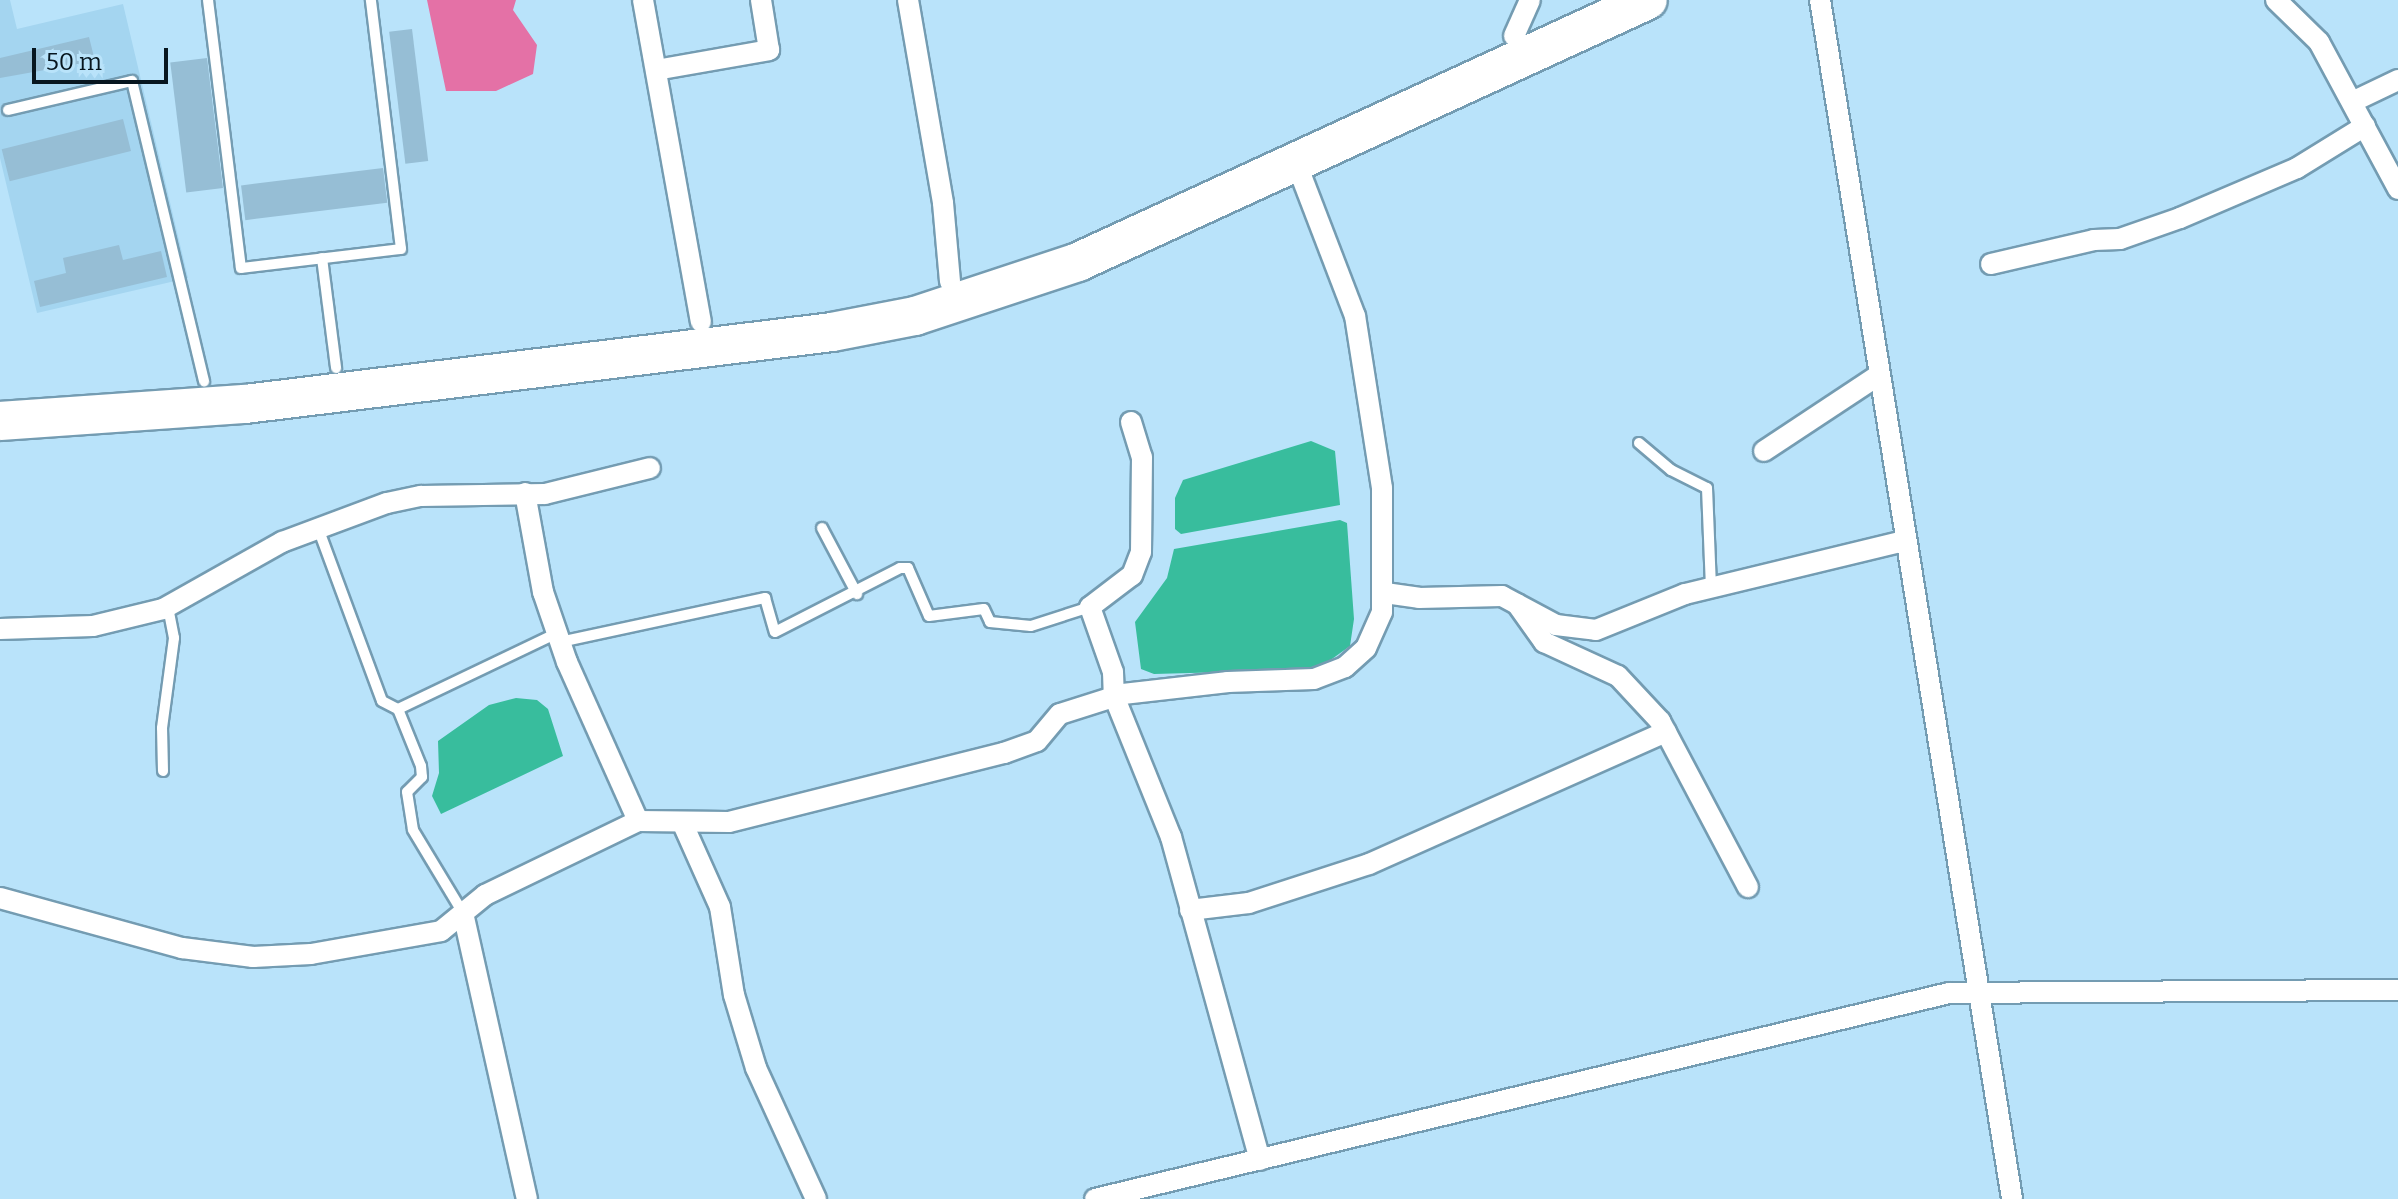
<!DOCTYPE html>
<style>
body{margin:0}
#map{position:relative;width:2398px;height:1199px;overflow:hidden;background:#b9e3fa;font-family:Bitter,serif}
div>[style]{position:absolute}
.built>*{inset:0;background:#a4d5f0}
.forest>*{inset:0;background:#e471a6}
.water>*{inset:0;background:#38bd9d}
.building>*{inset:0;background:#96bed5;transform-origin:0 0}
.roads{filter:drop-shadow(2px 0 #749cb2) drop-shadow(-2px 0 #749cb2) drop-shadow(0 2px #749cb2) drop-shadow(0 -2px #749cb2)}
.lane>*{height:10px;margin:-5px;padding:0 5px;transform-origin:5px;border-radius:5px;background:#fff}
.street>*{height:20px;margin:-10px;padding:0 10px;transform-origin:10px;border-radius:10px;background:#fff}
.highway>*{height:38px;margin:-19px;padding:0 19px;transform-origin:19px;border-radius:19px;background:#fff}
span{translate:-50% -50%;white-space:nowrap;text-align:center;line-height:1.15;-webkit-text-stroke:6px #b9e3fa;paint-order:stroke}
.scale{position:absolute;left:32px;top:48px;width:136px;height:36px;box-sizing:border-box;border:4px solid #07161f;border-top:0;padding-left:10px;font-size:24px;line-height:28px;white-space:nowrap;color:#07161f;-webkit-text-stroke:6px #b9e3fa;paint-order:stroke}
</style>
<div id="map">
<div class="built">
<i style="clip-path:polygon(0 0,10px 0,17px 29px,123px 4px,188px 278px,37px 313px,0 158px)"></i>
</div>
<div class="forest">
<i style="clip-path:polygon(427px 0,516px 0,513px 10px,537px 45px,533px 74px,496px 91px,446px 91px)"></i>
</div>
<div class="water">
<i style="clip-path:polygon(1311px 441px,1335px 451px,1340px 505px,1181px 534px,1175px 529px,1175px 498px,1183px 480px)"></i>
<i style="clip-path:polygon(1340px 520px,1347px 523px,1354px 619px,1350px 646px,1325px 664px,1299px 670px,1154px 674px,1141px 669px,1135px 622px,1167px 578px,1174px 549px)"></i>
<i style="clip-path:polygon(516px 698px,537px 700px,548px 709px,563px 756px,441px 814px,432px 796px,439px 773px,438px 741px,489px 705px)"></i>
</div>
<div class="building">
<i style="left:412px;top:29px;width:133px;height:23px;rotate:83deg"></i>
<i style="clip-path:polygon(89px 37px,95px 61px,0 78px,0 58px)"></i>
<i style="left:207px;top:58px;width:131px;height:37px;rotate:83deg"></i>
<i style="left:123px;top:119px;width:33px;height:125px;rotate:76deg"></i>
<i style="left:383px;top:168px;width:35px;height:143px;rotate:83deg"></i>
<i style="clip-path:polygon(119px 245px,123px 260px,161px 251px,167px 277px,40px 307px,34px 281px,66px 273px,63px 258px)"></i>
</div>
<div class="roads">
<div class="lane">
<i style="left:208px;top:0;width:270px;rotate:83deg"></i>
<i style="left:241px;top:268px;width:161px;rotate:-6.8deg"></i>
<i style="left:401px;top:249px;width:251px;rotate:-96.9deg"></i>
<i style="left:8px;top:110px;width:127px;rotate:-13.2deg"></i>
<i style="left:132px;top:81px;width:309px;rotate:76.5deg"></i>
<i style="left:322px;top:258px;width:111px;rotate:82.7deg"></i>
<i style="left:1639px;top:443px;width:42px;rotate:40.2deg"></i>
<i style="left:1671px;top:470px;width:40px;rotate:26.6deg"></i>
<i style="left:1707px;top:488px;width:100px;rotate:87.7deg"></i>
<i style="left:318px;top:528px;width:184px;rotate:69.7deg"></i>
<i style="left:382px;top:701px;width:18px;rotate:27deg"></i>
<i style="left:398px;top:709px;width:61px;rotate:68deg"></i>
<i style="left:421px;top:766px;width:11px;rotate:85deg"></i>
<i style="left:422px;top:777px;width:21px;rotate:135deg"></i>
<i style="left:407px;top:792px;width:38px;rotate:81deg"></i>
<i style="left:413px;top:830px;width:97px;rotate:58.9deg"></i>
<i style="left:822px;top:528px;width:75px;rotate:62.1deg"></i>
<i style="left:560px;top:642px;width:210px;rotate:-12.1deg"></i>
<i style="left:765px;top:598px;width:35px;rotate:74deg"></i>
<i style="left:775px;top:632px;width:140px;rotate:-27.1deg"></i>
<i style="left:900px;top:568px;width:8px"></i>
<i style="left:908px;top:568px;width:52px;rotate:66.4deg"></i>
<i style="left:929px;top:616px;width:55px;rotate:-7.3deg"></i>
<i style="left:984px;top:609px;width:14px;rotate:65deg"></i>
<i style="left:990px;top:622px;width:41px;rotate:5.6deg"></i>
<i style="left:1031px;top:626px;width:62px;rotate:-17.9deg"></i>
<i style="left:398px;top:709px;width:176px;rotate:-25.5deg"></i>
<i style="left:163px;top:771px;width:43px;rotate:-91.3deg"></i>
<i style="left:162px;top:728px;width:91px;rotate:-82.4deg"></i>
<i style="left:174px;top:638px;width:33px;rotate:-101deg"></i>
</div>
<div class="street">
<i style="left:643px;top:0;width:327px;rotate:79.8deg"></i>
<i style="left:908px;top:0;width:206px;rotate:80.2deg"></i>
<i style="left:943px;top:203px;width:79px;rotate:84.9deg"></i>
<i style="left:1820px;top:0;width:1214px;rotate:80.9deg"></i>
<i style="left:2276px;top:0;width:60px;rotate:44.3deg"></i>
<i style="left:2319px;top:42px;width:167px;rotate:61.7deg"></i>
<i style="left:1514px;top:36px;width:39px;rotate:-66deg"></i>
<i style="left:656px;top:70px;width:115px;rotate:-10deg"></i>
<i style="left:769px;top:50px;width:51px;rotate:-99.1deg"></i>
<i style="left:2352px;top:102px;width:51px;rotate:-25.6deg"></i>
<i style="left:1991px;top:264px;width:106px;rotate:-13.1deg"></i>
<i style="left:2094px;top:240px;width:26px;rotate:-2deg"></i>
<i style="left:2120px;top:239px;width:64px;rotate:-19.3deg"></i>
<i style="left:2180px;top:218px;width:127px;rotate:-23.1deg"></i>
<i style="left:2297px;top:168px;width:80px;rotate:-31.7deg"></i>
<i style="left:1131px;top:422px;width:37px;rotate:73deg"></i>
<i style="left:1142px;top:457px;width:95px;rotate:90.6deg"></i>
<i style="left:1141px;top:552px;width:25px;rotate:111deg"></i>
<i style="left:1132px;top:575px;width:53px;rotate:142.7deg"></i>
<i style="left:1090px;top:607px;width:69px;rotate:70.5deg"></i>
<i style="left:1113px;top:672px;width:24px;rotate:88deg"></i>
<i style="left:1114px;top:696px;width:152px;rotate:68deg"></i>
<i style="left:1171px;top:837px;width:335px;rotate:74.6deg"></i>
<i style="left:1764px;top:451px;width:138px;rotate:-33.5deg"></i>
<i style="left:525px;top:493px;width:101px;rotate:79.7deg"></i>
<i style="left:543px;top:592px;width:74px;rotate:71.1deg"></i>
<i style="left:567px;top:662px;width:174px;rotate:65.9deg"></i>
<i style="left:1385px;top:593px;width:34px;rotate:8deg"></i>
<i style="left:1419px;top:598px;width:83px;rotate:-1.4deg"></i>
<i style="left:1502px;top:596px;width:61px;rotate:28.2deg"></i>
<i style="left:1556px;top:625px;width:40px;rotate:7.1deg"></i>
<i style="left:1596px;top:630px;width:96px;rotate:-22deg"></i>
<i style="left:1685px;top:594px;width:225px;rotate:-13.6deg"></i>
<i style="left:1517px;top:604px;width:47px;rotate:54.6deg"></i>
<i style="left:1544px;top:642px;width:81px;rotate:24.7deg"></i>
<i style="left:1618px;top:676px;width:62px;rotate:47deg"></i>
<i style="left:1660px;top:721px;width:188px;rotate:62.1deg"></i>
<i style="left:0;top:629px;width:93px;rotate:-1.8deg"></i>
<i style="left:93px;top:626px;width:72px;rotate:-13.7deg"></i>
<i style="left:163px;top:609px;width:137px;rotate:-29.4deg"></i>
<i style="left:282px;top:542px;width:112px;rotate:-20.4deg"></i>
<i style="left:387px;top:503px;width:35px;rotate:-12deg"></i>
<i style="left:421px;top:496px;width:124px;rotate:-0.9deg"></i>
<i style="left:545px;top:494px;width:108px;rotate:-13.9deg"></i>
<i style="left:682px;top:822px;width:93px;rotate:65.9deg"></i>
<i style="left:720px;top:907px;width:89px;rotate:81deg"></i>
<i style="left:734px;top:995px;width:76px;rotate:73.2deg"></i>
<i style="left:756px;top:1068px;width:144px;rotate:65.4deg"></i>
<i style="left:0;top:898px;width:189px;rotate:15.4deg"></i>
<i style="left:182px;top:948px;width:72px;rotate:7.2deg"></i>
<i style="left:253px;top:957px;width:58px;rotate:-3deg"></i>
<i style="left:311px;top:954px;width:132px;rotate:-10deg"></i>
<i style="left:441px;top:931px;width:57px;rotate:-39.3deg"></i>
<i style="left:485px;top:895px;width:170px;rotate:-25.8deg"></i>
<i style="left:638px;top:821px;width:91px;rotate:0.6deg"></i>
<i style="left:729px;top:822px;width:284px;rotate:-14.1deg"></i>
<i style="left:1004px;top:753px;width:35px;rotate:-20deg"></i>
<i style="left:1037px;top:741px;width:35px;rotate:-50deg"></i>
<i style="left:1060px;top:714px;width:66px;rotate:-17.6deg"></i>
<i style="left:1123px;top:694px;width:106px;rotate:-6.5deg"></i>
<i style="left:1228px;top:682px;width:86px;rotate:-2deg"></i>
<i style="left:1314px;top:679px;width:33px;rotate:-21deg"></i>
<i style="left:1345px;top:667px;width:28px;rotate:-42deg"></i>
<i style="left:1366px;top:648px;width:39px;rotate:-66deg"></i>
<i style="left:1382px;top:612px;width:124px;rotate:-90deg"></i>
<i style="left:1382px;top:488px;width:174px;rotate:-98.9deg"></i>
<i style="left:1355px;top:316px;width:165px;rotate:-111deg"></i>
<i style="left:1190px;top:910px;width:59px;rotate:-6.8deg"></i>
<i style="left:1249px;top:903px;width:126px;rotate:-18deg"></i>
<i style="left:1369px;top:864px;width:325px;rotate:-24deg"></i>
<i style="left:463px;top:913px;width:293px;rotate:77.4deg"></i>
<i style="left:1095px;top:1199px;width:878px;rotate:-13.56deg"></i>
<i style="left:1949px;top:993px;width:449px;rotate:-0.4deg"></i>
</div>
<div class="highway">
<i style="left:0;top:421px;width:246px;rotate:-4deg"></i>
<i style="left:245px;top:404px;width:591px;rotate:-6.99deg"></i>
<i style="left:832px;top:332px;width:85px;rotate:-10.9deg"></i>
<i style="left:915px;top:316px;width:172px;rotate:-18.3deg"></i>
<i style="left:1078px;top:262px;width:627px;rotate:-24.69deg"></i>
</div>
</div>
<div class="scale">50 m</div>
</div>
